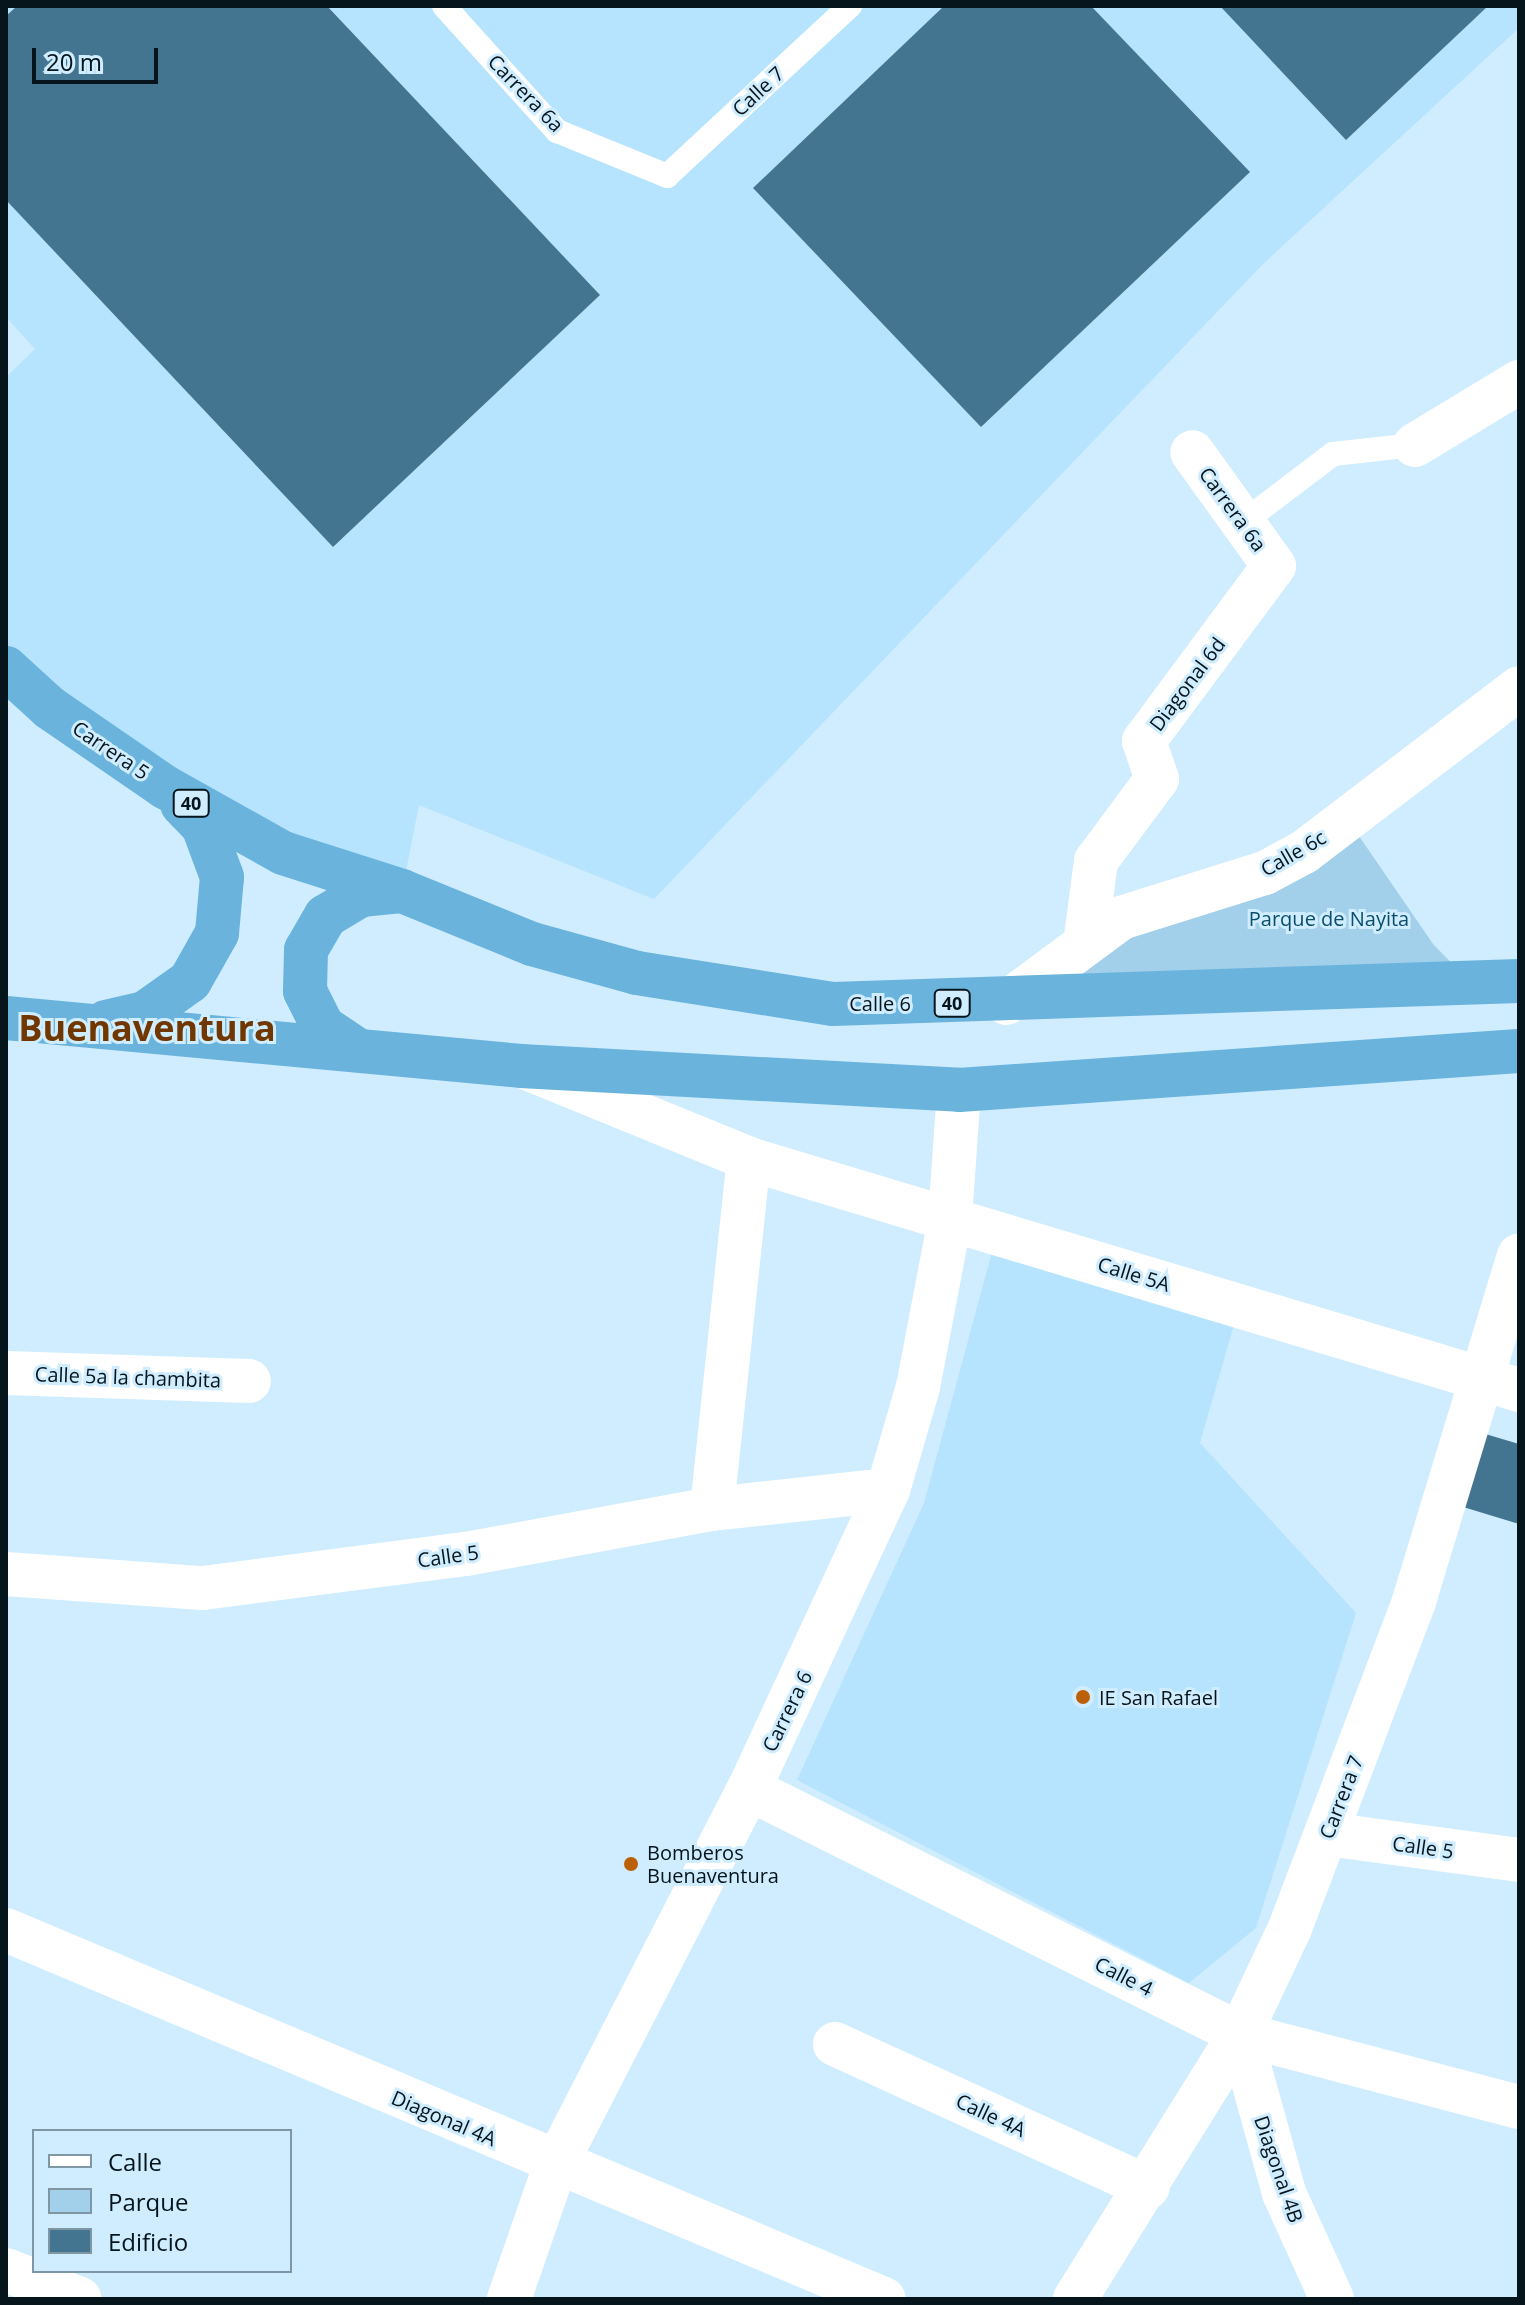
<!DOCTYPE html>
<style>
body{margin:0}
#map{position:relative;width:1525px;height:2305px;overflow:hidden;background:#cfedff;font-family:"Open Sans",sans-serif}
div>[style]{position:absolute}
.built>*{inset:0;background:#b6e3fe}
.green>*{inset:0;background:#a2cfea}
.building>*{inset:0;background:#437591}
.lane>*{height:24px;margin:-12px;padding:0 12px;transform-origin:12px;border-radius:12px;background:#fff}
.street>*{height:44px;margin:-22px;padding:0 22px;transform-origin:22px;border-radius:22px;background:#fff}
.secondary>*{height:44px;margin:-22px;padding:0 22px;transform-origin:22px;border-radius:22px;background:#fff}
.highway>*{height:44px;margin:-22px;padding:0 22px;transform-origin:22px;border-radius:22px;background:#6ab3dc}
.dots>*{width:22px;height:22px;translate:-50% -50%;box-sizing:border-box;border:4px solid #cfedff;border-radius:50%}
span{translate:-50% -50%;white-space:nowrap;text-align:center;line-height:1.15;-webkit-text-stroke:6px #cfedff;paint-order:stroke}
.shield-label span{padding:2px 6px;background:#cfedff;border:2px solid;border-radius:6px;-webkit-text-stroke-width:0}
.shield-label{font-size:18px;color:#06141b;font-weight:700}
.street-label{font-size:20px;color:#06141b}
.park-label{font-size:20px;color:#0b4e6c}
.poi-label{font-size:20px;color:#06141b}
.left{translate:0 -50%;text-align:left}
.town-label{font-size:36px;color:#703701;font-weight:700}
.frame{position:absolute;inset:0;border:8px solid #06141b;pointer-events:none}
.legend{position:absolute;left:32px;top:2129px;width:260px;height:144px;box-sizing:border-box;background:#cfedff;border:2px solid #7f96a4;margin:0;padding:10px 14px;list-style:none;font-size:24px;color:#06141b}
.legend li{display:flex;align-items:center;gap:16px;height:40px}
.legend b{width:40px;border:2px solid #7f96a4}
.scale{position:absolute;left:32px;top:48px;width:126px;height:36px;box-sizing:border-box;border:4px solid #06141b;border-top:0;padding-left:10px;font-size:24px;line-height:28px;white-space:nowrap;color:#06141b;-webkit-text-stroke:6px #cfedff;paint-order:stroke}
</style>
<div id="map">
<div class="built">
<i style="clip-path:polygon(6px 6px,1519px 6px,1519px 28px,1264px 263px,654px 899px,419px 805px,402px 891px,283px 853px,6px 668px,6px 377px,35px 349px,6px 317px)"></i>
<i style="clip-path:polygon(992px 1252px,1235px 1321px,1200px 1443px,1356px 1613px,1256px 1928px,1189px 1983px,797px 1780px,924px 1503px)"></i>
</div>
<div class="green">
<i style="clip-path:polygon(1348px 820px,1433px 944px,1471px 983px,1006px 1003px)"></i>
</div>
<div class="building">
<i style="clip-path:polygon(17px 6px,327px 6px,600px 295px,333px 547px,6px 200px,6px 16px)"></i>
<i style="clip-path:polygon(944px 6px,1091px 6px,1250px 172px,981px 427px,753px 188px)"></i>
<i style="clip-path:polygon(1220px 6px,1488px 6px,1346px 140px)"></i>
<i style="clip-path:polygon(1472px 1430px,1519px 1444px,1519px 1524px,1450px 1503px)"></i>
</div>
<div class="lane">
<i style="left:444px;top:6px;width:169px;rotate:47.9deg"></i>
<i style="left:557px;top:131px;width:119px;rotate:22.2deg"></i>
<i style="left:667px;top:176px;width:250px;rotate:-42.9deg"></i>
<i style="left:1242px;top:523px;width:114px;rotate:-37.2deg"></i>
<i style="left:1333px;top:454px;width:82px;rotate:-6.3deg"></i>
</div>
<div class="street">
<i style="left:1415px;top:445px;width:122px;rotate:-31.2deg"></i>
<i style="left:1086px;top:937px;width:77px;rotate:-82.5deg"></i>
<i style="left:1096px;top:861px;width:102px;rotate:-53.4deg"></i>
<i style="left:1157px;top:779px;width:40px;rotate:-108.9deg"></i>
<i style="left:1144px;top:741px;width:218px;rotate:-53.4deg"></i>
<i style="left:1274px;top:566px;width:140px;rotate:-125.7deg"></i>
<i style="left:1006px;top:1003px;width:143px;rotate:-36.5deg"></i>
<i style="left:1121px;top:918px;width:151px;rotate:-17.4deg"></i>
<i style="left:1265px;top:873px;width:44px;rotate:-28.3deg"></i>
<i style="left:1304px;top:852px;width:270px;rotate:-37.3deg"></i>
<i style="left:6px;top:1373px;width:243px;rotate:1.9deg"></i>
<i style="left:712px;top:1509px;width:352px;rotate:-84deg"></i>
<i style="left:6px;top:1574px;width:197px;rotate:4.1deg"></i>
<i style="left:203px;top:1588px;width:265px;rotate:-7.4deg"></i>
<i style="left:466px;top:1554px;width:250px;rotate:-10.4deg"></i>
<i style="left:712px;top:1509px;width:177px;rotate:-6.2deg"></i>
<i style="left:749px;top:1789px;width:549px;rotate:26.52deg"></i>
<i style="left:1240px;top:2034px;width:288px;rotate:14.7deg"></i>
<i style="left:1327px;top:1834px;width:194px;rotate:7.7deg"></i>
<i style="left:6px;top:1930px;width:952px;rotate:22.8deg"></i>
<i style="left:1240px;top:2034px;width:165px;rotate:74.5deg"></i>
<i style="left:1284px;top:2193px;width:116px;rotate:65.6deg"></i>
<i style="left:835px;top:2044px;width:344px;rotate:24.6deg"></i>
<i style="left:6px;top:2270px;width:79px;rotate:21.4deg"></i>
<i style="left:1075px;top:2299px;width:312px;rotate:-58.1deg"></i>
<i style="left:1240px;top:2034px;width:117px;rotate:-64.7deg"></i>
<i style="left:1290px;top:1928px;width:350px;rotate:-69.2deg"></i>
<i style="left:1414px;top:1601px;width:361px;rotate:-73.1deg"></i>
</div>
<div class="secondary">
<i style="left:529px;top:1069px;width:238px;rotate:22.2deg"></i>
<i style="left:749px;top:1159px;width:804px;rotate:16.7deg"></i>
<i style="left:509px;top:2299px;width:141px;rotate:-70.9deg"></i>
<i style="left:555px;top:2166px;width:424px;rotate:-62.8deg"></i>
<i style="left:749px;top:1789px;width:330px;rotate:-65.1deg"></i>
<i style="left:888px;top:1490px;width:107px;rotate:-73.8deg"></i>
<i style="left:918px;top:1387px;width:171px;rotate:-79.2deg"></i>
<i style="left:950px;top:1219px;width:129px;rotate:-86deg"></i>
</div>
<div class="highway">
<i style="left:6px;top:668px;width:59px;rotate:42.3deg"></i>
<i style="left:50px;top:708px;width:140px;rotate:34.5deg"></i>
<i style="left:165px;top:787px;width:135px;rotate:29.2deg"></i>
<i style="left:283px;top:853px;width:125px;rotate:17.7deg"></i>
<i style="left:402px;top:891px;width:140px;rotate:22.2deg"></i>
<i style="left:532px;top:944px;width:109px;rotate:15.4deg"></i>
<i style="left:637px;top:973px;width:198px;rotate:9deg"></i>
<i style="left:833px;top:1004px;width:686px;rotate:-1.92deg"></i>
<i style="left:6px;top:1018px;width:517px;rotate:5.32deg"></i>
<i style="left:521px;top:1066px;width:439px;rotate:3.1deg"></i>
<i style="left:959px;top:1090px;width:561px;rotate:-3.98deg"></i>
<i style="left:106px;top:1022px;width:40px;rotate:-13deg"></i>
<i style="left:145px;top:1013px;width:55px;rotate:-35.4deg"></i>
<i style="left:190px;top:981px;width:55px;rotate:-60.6deg"></i>
<i style="left:217px;top:933px;width:56px;rotate:-84.9deg"></i>
<i style="left:222px;top:877px;width:54px;rotate:-110.4deg"></i>
<i style="left:203px;top:826px;width:30px;rotate:-134deg"></i>
<i style="left:356px;top:1049px;width:40px;rotate:-146deg"></i>
<i style="left:323px;top:1027px;width:40px;rotate:-116.6deg"></i>
<i style="left:305px;top:991px;width:41px;rotate:-88.6deg"></i>
<i style="left:306px;top:950px;width:39px;rotate:-60deg"></i>
<i style="left:326px;top:916px;width:41px;rotate:-31deg"></i>
<i style="left:361px;top:895px;width:40px;rotate:-5.7deg"></i>
</div>
<div class="dots">
<i style="left:1083px;top:1697px;background:#bb6006"></i>
<i style="left:631px;top:1864px;background:#bb6006"></i>
</div>
<div class="shield-label">
<span style="left:191px;top:803px">40</span>
<span style="left:952px;top:1003px">40</span>
</div>
<div class="street-label">
<span style="left:758px;top:91px;rotate:-43deg">Calle 7</span>
<span style="left:526px;top:93px;rotate:46deg">Carrera 6a</span>
<span style="left:1233px;top:509px;rotate:54deg">Carrera 6a</span>
<span style="left:1187px;top:684px;rotate:-53deg">Diagonal 6d</span>
<span style="left:111px;top:750px;rotate:34deg">Carrera 5</span>
<span style="left:1293px;top:853px;rotate:-30deg">Calle 6c</span>
<span style="left:880px;top:1003px">Calle 6</span>
<span style="left:1134px;top:1274px;rotate:17deg">Calle 5A</span>
<span style="left:128px;top:1377px;rotate:2deg">Calle 5a la chambita</span>
<span style="left:448px;top:1556px;rotate:-8deg">Calle 5</span>
<span style="left:787px;top:1711px;rotate:-64deg">Carrera 6</span>
<span style="left:1341px;top:1797px;rotate:-69deg">Carrera 7</span>
<span style="left:1423px;top:1847px;rotate:8deg">Calle 5</span>
<span style="left:1124px;top:1976px;rotate:27deg">Calle 4</span>
<span style="left:991px;top:2115px;rotate:25deg">Calle 4A</span>
<span style="left:444px;top:2118px;rotate:23deg">Diagonal 4A</span>
<span style="left:1279px;top:2169px;rotate:71deg">Diagonal 4B</span>
</div>
<div class="park-label">
<span style="left:1329px;top:918px">Parque de Nayita</span>
</div>
<div class="poi-label">
<span class="left" style="left:1099px;top:1697px">IE San Rafael</span>
<span class="left" style="left:647px;top:1864px">Bomberos<br>Buenaventura</span>
</div>
<div class="town-label">
<span style="left:147px;top:1028px">Buenaventura</span>
</div>
<div class="frame"></div>
<ul class="legend">
<li><b style="height:10px;background:#fff"></b>Calle</li>
<li><b style="height:22px;background:#a2cfea"></b>Parque</li>
<li><b style="height:22px;background:#437591"></b>Edificio</li>
</ul>
<div class="scale">20 m</div>
</div>
